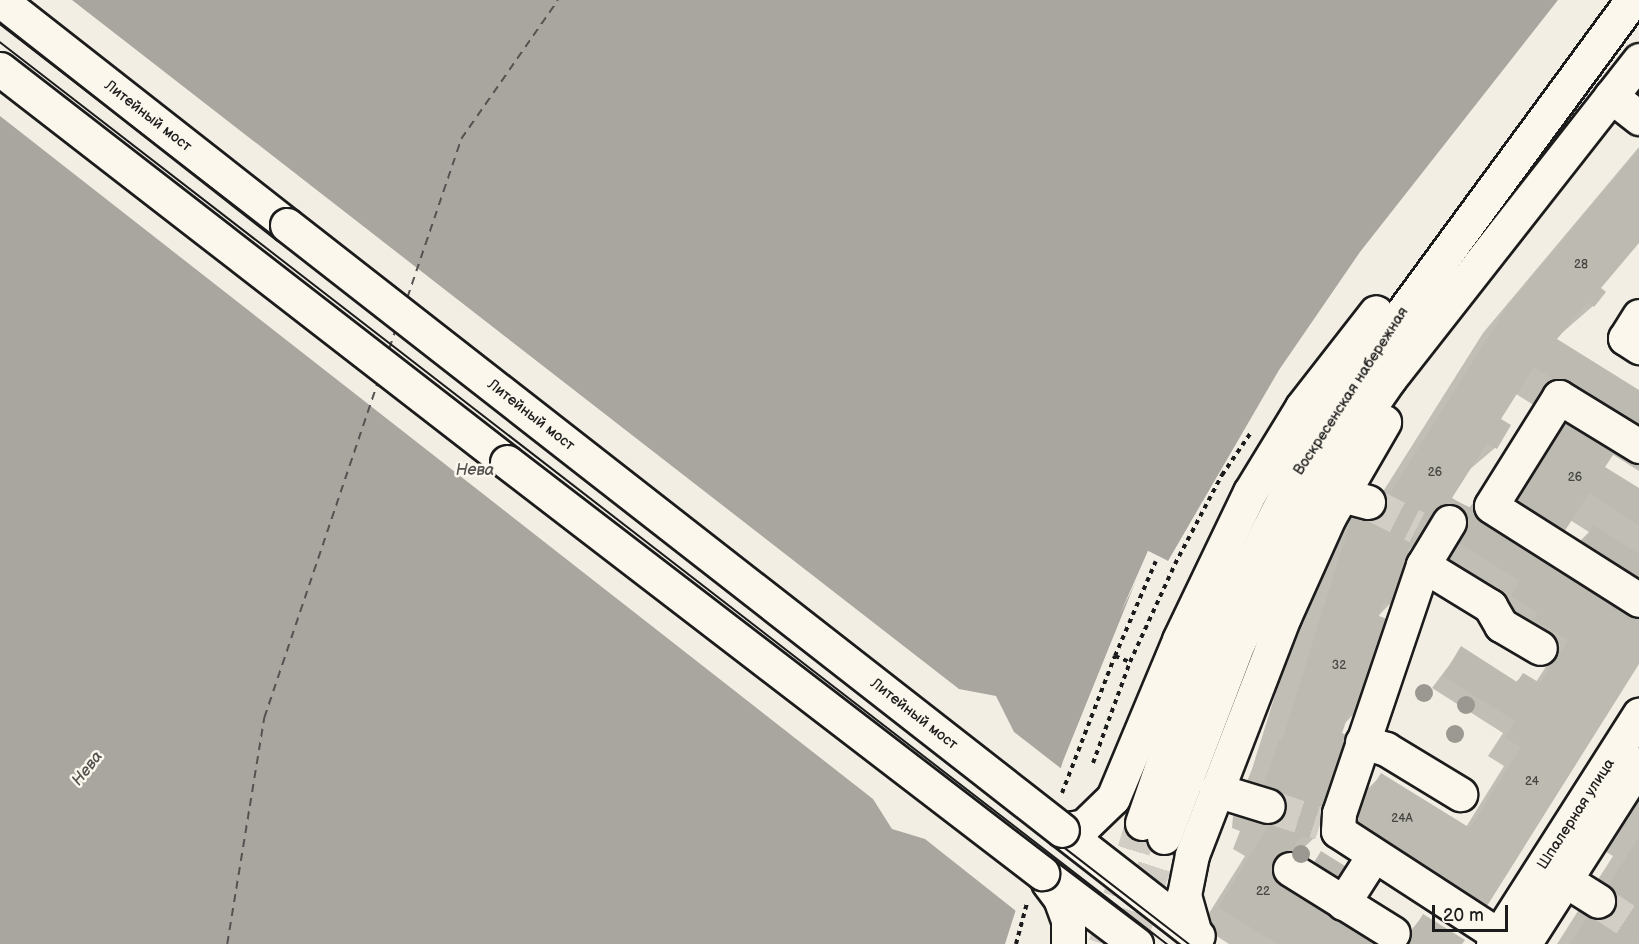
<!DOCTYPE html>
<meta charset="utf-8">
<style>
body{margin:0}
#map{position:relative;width:1639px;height:944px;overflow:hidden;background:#f2eee4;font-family:"Balsamiq Sans",sans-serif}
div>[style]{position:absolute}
.water>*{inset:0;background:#a9a6a0}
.pier>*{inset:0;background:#f2eee4}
.shadow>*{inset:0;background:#0003}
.ferry>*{height:1.5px;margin-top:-0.75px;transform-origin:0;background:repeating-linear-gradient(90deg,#545351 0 8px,transparent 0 14px)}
.building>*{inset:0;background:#bdbab1;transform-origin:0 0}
.minor-tunnel>*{height:33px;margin-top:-16.5px;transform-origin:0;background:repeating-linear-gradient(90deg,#d2cec6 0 33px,transparent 0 49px)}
.major-tunnel>*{height:33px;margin-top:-16.5px;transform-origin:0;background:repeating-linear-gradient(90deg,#d2cec6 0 33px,transparent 0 49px)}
.path>*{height:4px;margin-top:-2px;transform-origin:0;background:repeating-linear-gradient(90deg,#1c1c1c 0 4.5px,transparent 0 9px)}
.roads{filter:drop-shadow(2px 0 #1c1c1c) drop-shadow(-2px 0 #1c1c1c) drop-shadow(0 2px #1c1c1c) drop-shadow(0 -2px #1c1c1c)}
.minor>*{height:33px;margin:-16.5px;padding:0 16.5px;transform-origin:16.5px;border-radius:16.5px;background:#fbf7ec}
.major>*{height:33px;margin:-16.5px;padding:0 16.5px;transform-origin:16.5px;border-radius:16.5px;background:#fbf7ec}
.tram>*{height:1.5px;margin:-0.75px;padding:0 0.75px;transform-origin:0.75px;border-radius:0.75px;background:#1c1c1c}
.bridges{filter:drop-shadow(2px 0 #1c1c1c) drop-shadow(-2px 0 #1c1c1c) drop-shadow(0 2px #1c1c1c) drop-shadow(0 -2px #1c1c1c)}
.major-bridge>*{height:33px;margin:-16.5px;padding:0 16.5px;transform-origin:16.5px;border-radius:16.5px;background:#fbf7ec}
.trees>*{width:18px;height:18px;margin:-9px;border-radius:50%;background:#9b9892}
span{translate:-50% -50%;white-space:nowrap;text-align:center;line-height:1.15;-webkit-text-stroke:5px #fbf7ec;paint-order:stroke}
.number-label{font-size:12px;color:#444441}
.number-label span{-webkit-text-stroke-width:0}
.street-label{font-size:15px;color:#1c1c1c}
.water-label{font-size:16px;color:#545351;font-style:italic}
.scale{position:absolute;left:1432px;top:905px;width:76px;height:27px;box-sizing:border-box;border:3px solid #1c1c1c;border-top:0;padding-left:8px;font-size:18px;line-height:21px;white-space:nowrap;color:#1c1c1c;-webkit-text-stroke:4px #fbf7ec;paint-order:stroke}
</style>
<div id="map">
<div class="water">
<i style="clip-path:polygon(0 0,1558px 0,1360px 252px,1279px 370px,1168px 561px,1148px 551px,1063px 761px,1005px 944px,0 944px)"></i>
</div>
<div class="pier">
<i style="clip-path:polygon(0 0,72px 0,959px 689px,996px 696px,1014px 732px,1063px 770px,1016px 911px,925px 839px,892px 829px,873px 799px,0 116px)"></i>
<i style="clip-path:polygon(1148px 551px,1168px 561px,1149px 555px,1120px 614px)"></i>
</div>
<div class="shadow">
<i style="clip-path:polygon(evenodd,1639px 147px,1639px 240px,1599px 288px,1593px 306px,1555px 339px,1639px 392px,1639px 471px,1612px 454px,1603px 468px,1639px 490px,1639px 662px,1486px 905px,1468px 923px,1334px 840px,1363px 793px,1382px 775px,1466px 827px,1504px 766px,1488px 756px,1503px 733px,1432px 688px,1462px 648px,1516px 682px,1524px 674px,1536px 682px,1560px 645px,1428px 562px,1435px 552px,1418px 541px,1409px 550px,1391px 603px,1377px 617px,1354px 714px,1343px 725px,1314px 838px,1273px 877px,1380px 944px,1229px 944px,1201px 926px,1245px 856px,1233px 849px,1240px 831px,1232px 828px,1233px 816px,1252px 769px,1319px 554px,1371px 494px,1379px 498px,1483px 333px,1639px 147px,1516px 394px,1562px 423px,1495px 519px,1450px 498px,1469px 470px,1495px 448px,1509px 426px,1499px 420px,1516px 394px,1639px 147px,1570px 520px,1589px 532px,1570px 551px,1558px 540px,1570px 520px)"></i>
<i style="clip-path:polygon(1639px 793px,1639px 944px,1557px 944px,1613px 856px,1603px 850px)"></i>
<i style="clip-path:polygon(1423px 916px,1460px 944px,1399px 944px)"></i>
</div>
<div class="ferry">
<i style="left:407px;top:298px;width:168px;rotate:-71.2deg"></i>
<i style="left:461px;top:139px;width:169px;rotate:-55.1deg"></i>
<i style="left:389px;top:349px;width:19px;rotate:-72deg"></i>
<i style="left:227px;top:944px;width:229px;rotate:-80.7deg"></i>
<i style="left:264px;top:718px;width:355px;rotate:-71.3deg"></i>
</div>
<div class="building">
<i style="clip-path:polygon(1639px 149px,1639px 243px,1601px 288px,1606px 292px,1594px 307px,1588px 302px,1557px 339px,1639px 390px,1639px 433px,1534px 367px,1501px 419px,1511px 425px,1497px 449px,1487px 443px,1452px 498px,1469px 508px,1473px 503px,1636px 606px,1639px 602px,1639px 664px,1487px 906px,1351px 821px,1381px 773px,1470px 828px,1521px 747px,1505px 738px,1515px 721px,1443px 676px,1461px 646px,1517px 682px,1523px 673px,1540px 683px,1568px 640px,1534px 619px,1538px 613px,1511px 596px,1520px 581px,1420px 518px,1392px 604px,1383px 602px,1379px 616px,1387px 619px,1356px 715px,1349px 713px,1342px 733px,1349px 736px,1315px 839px,1300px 837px,1275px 877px,1383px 944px,1277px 944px,1218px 907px,1272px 820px,1264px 796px,1265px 782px,1279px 740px,1282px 741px,1351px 519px,1371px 492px,1387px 498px,1507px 307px)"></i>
<i style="clip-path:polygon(1569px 414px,1619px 446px,1605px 467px,1639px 488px,1639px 525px,1589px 493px,1559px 540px,1509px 509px)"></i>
<i style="clip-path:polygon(1594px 525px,1639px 554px,1639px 591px,1577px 552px)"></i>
<i style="clip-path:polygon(1639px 837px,1639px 944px,1570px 944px)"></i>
<i style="left:1321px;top:851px;width:39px;height:17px;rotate:32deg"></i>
<i style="clip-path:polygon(1423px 914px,1465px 940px,1462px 944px,1405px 944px)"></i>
</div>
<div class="minor-tunnel">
<i style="left:1368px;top:502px;width:55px;rotate:27deg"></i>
<i style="left:1268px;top:806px;width:55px;rotate:18.1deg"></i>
<i style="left:1598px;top:901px;width:49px;rotate:33.4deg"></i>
</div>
<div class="major-tunnel">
<i style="left:1105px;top:944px;width:127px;rotate:-73deg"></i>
<i style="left:1129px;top:944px;width:113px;rotate:-71.9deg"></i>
</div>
<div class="path">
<i style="left:1115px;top:656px;width:103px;rotate:-66.7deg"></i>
<i style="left:1093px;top:763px;width:108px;rotate:-69.9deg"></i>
<i style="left:1062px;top:793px;width:147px;rotate:-68.9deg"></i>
<i style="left:1115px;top:656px;width:16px;rotate:22deg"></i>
<i style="left:1130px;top:662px;width:108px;rotate:-65.3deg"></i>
<i style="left:1175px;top:564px;width:101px;rotate:-62.2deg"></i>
<i style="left:1222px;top:475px;width:50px;rotate:-55.7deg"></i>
<i style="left:1016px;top:944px;width:42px;rotate:-75deg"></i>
</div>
<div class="roads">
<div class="minor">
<i style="left:1611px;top:96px;width:36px;rotate:38deg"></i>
<i style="left:1639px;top:316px;width:26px;rotate:122deg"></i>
<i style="left:1625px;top:338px;width:17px;rotate:33deg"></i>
<i style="left:1639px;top:446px;width:94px;rotate:-148.5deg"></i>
<i style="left:1559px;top:397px;width:128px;rotate:122deg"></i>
<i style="left:1491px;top:506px;width:175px;rotate:32.4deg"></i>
<i style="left:1342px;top:495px;width:27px;rotate:15deg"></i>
<i style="left:1449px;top:522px;width:50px;rotate:121.2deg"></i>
<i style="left:1423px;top:565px;width:262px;rotate:108.7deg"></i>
<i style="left:1339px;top:813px;width:18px;rotate:93deg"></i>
<i style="left:1338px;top:831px;width:191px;rotate:33deg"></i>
<i style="left:1423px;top:565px;width:79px;rotate:31.5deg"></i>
<i style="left:1490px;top:606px;width:22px;rotate:60deg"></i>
<i style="left:1501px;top:625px;width:45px;rotate:30.5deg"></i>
<i style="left:1362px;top:742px;width:25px;rotate:16deg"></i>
<i style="left:1386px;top:749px;width:87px;rotate:31.3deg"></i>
<i style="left:1216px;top:790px;width:54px;rotate:17.1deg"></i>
<i style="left:1290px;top:869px;width:121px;rotate:31.9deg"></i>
<i style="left:1565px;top:880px;width:39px;rotate:32deg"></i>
<i style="left:1343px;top:903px;width:56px;rotate:-57.4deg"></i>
<i style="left:1493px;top:944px;width:272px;rotate:-57.5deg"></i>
<i style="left:1524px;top:944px;width:214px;rotate:-57.4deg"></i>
</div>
<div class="major">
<i style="left:0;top:0;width:365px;rotate:38.1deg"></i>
<i style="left:0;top:69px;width:641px;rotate:37.78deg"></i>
<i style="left:1142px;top:823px;width:86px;rotate:-70.9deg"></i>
<i style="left:1170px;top:742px;width:120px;rotate:-66.9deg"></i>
<i style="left:1217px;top:632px;width:186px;rotate:-63.4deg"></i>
<i style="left:1300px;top:466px;width:125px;rotate:-57.5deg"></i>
<i style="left:1367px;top:361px;width:448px;rotate:-53.7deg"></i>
<i style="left:1062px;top:830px;width:22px;rotate:-10deg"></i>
<i style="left:1084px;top:826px;width:40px;rotate:-44deg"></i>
<i style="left:1113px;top:798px;width:171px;rotate:-67.3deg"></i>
<i style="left:1179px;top:640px;width:164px;rotate:-64.4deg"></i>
<i style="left:1250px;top:492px;width:100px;rotate:-58.5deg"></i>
<i style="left:1302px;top:407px;width:120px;rotate:-52.1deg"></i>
<i style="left:1062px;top:830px;width:172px;rotate:37.9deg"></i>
<i style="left:1164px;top:837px;width:208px;rotate:-69.1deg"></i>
<i style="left:1238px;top:643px;width:188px;rotate:-63.2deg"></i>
<i style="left:1323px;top:475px;width:118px;rotate:-55.4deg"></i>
<i style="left:1390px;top:378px;width:404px;rotate:-51.9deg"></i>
<i style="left:1042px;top:873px;width:118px;rotate:37.1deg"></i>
<i style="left:1048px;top:882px;width:20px;rotate:53deg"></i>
<i style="left:1060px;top:898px;width:23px;rotate:70deg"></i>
<i style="left:1068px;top:920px;width:24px;rotate:90deg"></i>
<i style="left:1195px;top:934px;width:41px;rotate:-105.8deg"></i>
<i style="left:1184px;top:895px;width:41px;rotate:-78.7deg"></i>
<i style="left:1192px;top:855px;width:255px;rotate:-68.9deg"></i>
<i style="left:1284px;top:617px;width:110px;rotate:-65.8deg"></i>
<i style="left:1329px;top:517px;width:110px;rotate:-59.9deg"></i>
</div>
</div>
<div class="tram">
<i style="left:0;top:24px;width:1503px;rotate:37.73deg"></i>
<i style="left:0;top:42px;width:1475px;rotate:37.7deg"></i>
</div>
<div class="bridges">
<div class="major-bridge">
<i style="left:287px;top:225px;width:983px;rotate:37.98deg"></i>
<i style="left:507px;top:462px;width:675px;rotate:37.53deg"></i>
</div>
</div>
<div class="trees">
<i style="left:1424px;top:693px"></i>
<i style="left:1466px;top:705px"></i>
<i style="left:1455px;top:734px"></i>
<i style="left:1301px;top:854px"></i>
</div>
<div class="number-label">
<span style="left:1581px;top:265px">28</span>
<span style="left:1435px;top:473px">26</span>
<span style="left:1575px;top:478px">26</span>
<span style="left:1339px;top:666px">32</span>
<span style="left:1532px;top:782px">24</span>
<span style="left:1402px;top:819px">24А</span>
<span style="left:1263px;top:892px">22</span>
</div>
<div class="street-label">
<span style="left:148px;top:116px;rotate:38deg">Литейный мост</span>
<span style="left:1351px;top:391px;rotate:-57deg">Воскресенская набережная</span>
<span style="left:531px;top:415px;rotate:38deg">Литейный мост</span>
<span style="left:914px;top:714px;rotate:38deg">Литейный мост</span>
<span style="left:1576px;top:814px;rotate:-57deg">Шпалерная улица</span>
</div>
<div class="water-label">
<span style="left:475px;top:471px">Нева</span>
<span style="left:88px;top:769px;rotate:-52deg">Нева</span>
</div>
<div class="scale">20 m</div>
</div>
